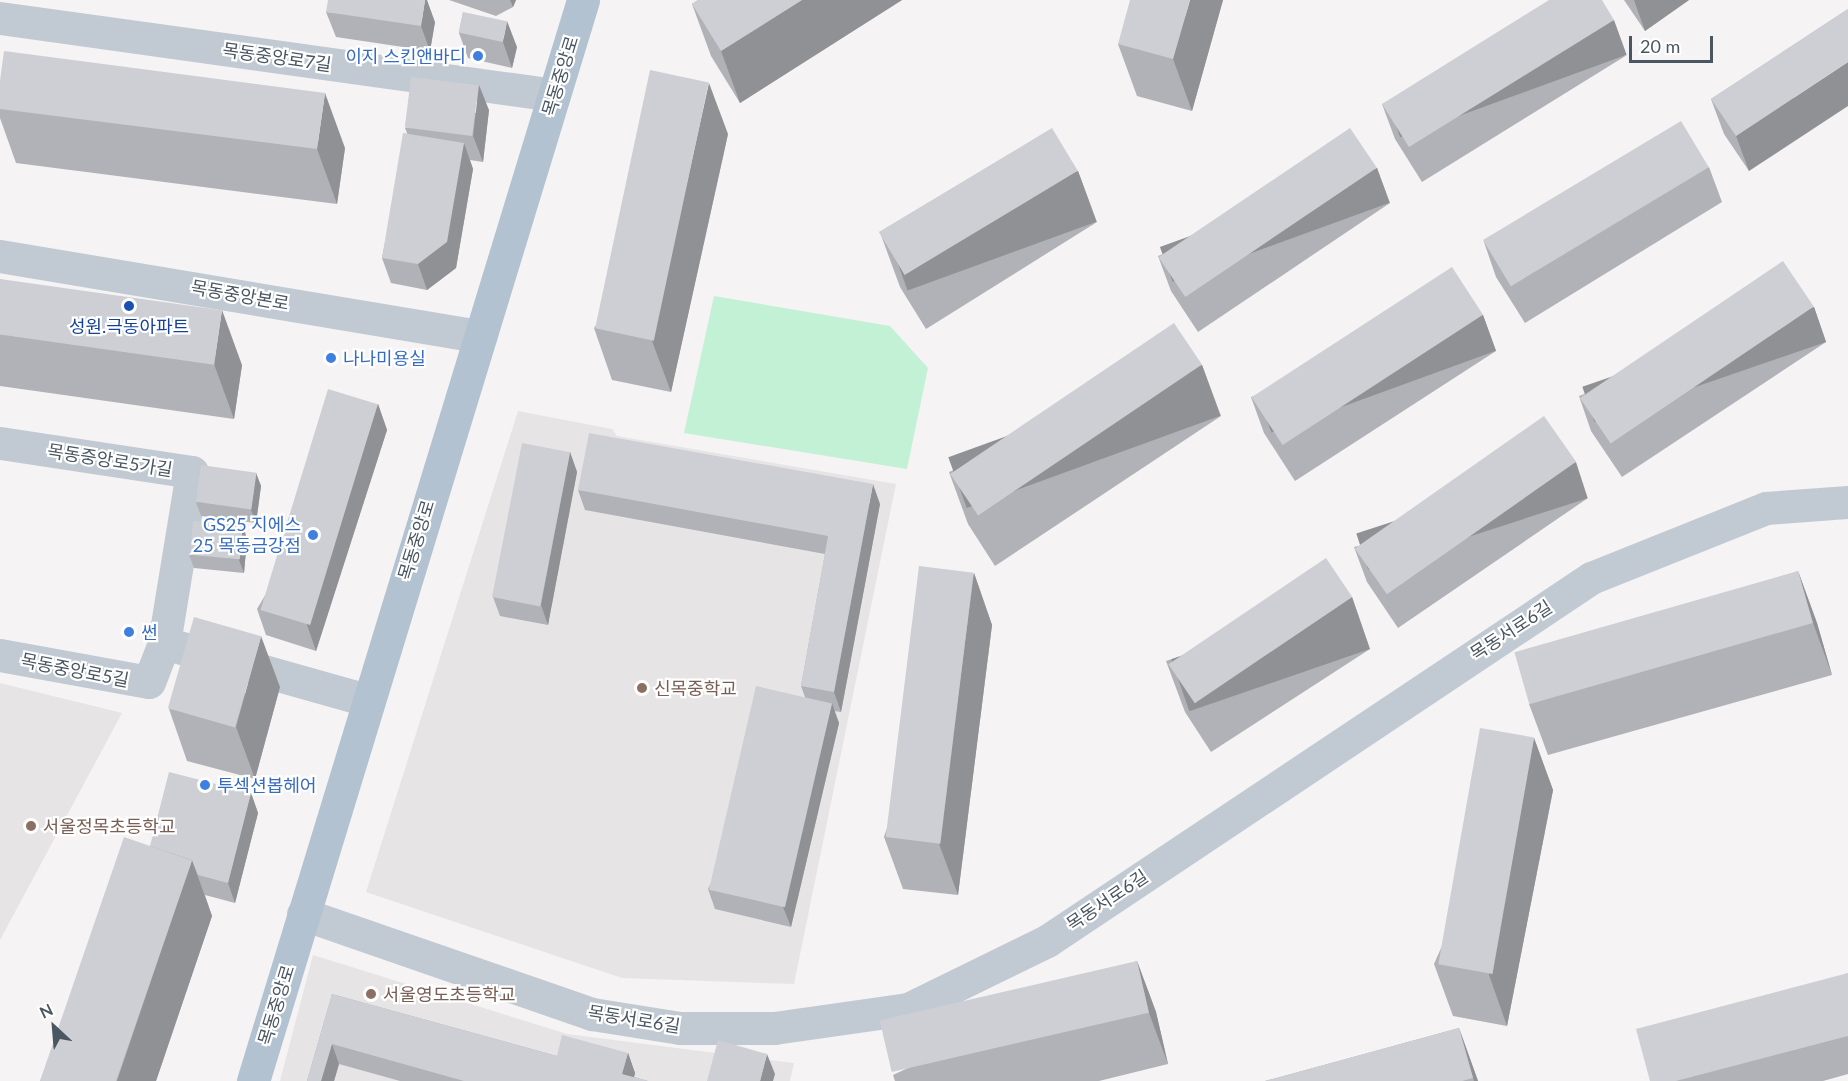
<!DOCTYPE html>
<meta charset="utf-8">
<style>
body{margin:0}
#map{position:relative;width:1848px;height:1081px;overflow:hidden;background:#f5f3f3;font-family:Lato,"Noto Sans KR",sans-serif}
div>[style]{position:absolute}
.education>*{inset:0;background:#e6e4e5}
.green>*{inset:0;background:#c3f1d5}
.minor>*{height:33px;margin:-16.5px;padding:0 16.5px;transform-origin:16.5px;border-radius:16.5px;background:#c1cad2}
.major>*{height:33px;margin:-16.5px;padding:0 16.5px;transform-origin:16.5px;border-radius:16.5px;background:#b3c2d1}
.wall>*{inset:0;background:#b0b2b7}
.shaded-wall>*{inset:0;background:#909195;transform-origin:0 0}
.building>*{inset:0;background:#cdcfd5;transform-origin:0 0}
.dots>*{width:16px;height:16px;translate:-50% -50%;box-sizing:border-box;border:3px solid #fff;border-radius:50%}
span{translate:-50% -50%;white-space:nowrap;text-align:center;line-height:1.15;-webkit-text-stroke:4.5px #fff;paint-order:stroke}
.shop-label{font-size:18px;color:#366cbe}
.right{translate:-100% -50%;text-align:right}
.left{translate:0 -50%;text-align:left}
.street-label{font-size:18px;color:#4a5661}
.transit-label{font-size:18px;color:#164399}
.education-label{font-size:18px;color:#785e54}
.north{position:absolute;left:24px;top:997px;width:60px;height:60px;-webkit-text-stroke:4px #fff;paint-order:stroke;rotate:334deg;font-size:16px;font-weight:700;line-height:24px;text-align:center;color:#4a5661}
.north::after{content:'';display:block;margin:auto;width:21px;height:27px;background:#4a5661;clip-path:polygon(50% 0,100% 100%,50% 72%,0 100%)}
.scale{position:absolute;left:1629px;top:36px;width:84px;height:27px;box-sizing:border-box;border:3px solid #4a5661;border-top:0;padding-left:8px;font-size:18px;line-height:21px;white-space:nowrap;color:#4a5661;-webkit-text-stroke:4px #fff;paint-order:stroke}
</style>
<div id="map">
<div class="education">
<i style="clip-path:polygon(518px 411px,612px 429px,617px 436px,896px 484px,794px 984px,622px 978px,366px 892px)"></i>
<i style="clip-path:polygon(0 683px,122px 713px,0 940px)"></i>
<i style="clip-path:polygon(313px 955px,567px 1034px,794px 1063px,790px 1081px,280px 1081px)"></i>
</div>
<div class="green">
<i style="clip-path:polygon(714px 296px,890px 326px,928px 368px,907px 469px,684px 433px)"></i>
</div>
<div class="minor">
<i style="left:0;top:18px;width:559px;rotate:7.91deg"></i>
<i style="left:0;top:256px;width:487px;rotate:9.5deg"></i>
<i style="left:0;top:443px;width:194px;rotate:8.6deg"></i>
<i style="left:192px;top:472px;width:173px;rotate:99.3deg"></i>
<i style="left:0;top:655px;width:151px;rotate:10.3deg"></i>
<i style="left:149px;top:682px;width:42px;rotate:-69deg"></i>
<i style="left:164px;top:643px;width:211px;rotate:15.7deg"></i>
<i style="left:303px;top:914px;width:306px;rotate:19.1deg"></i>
<i style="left:592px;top:1014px;width:89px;rotate:9deg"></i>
<i style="left:680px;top:1028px;width:94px"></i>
<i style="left:774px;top:1028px;width:135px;rotate:-8.1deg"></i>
<i style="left:908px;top:1009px;width:155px;rotate:-26.1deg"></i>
<i style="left:1047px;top:941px;width:654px;rotate:-33.71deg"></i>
<i style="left:1591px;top:578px;width:188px;rotate:-21.8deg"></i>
<i style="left:1766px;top:508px;width:82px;rotate:-4.2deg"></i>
</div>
<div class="major">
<i style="left:253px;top:1081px;width:1130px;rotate:-73.02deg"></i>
</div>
<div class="wall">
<i style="clip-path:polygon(449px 0,516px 0,513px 7px,496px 16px)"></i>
<i style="clip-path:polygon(698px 0,902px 0,740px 103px,711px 56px,692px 4px)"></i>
<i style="clip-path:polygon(1223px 0,1192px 111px,1137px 96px,1118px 44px)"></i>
<i style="clip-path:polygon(1624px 0,1689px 0,1645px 31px)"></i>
<i style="clip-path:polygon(1848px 9px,1749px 171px,1724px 134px,1711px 99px)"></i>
<i style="clip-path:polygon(326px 12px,435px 22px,430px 51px,336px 37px)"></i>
<i style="clip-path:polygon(463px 12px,517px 47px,512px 68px,468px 58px,459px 33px)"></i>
<i style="clip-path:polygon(1627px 55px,1422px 182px,1395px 139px,1382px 104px)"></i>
<i style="clip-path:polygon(0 81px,345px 148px,337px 204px,16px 163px,0 118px)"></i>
<i style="clip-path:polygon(489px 110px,483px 162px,470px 160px,473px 169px,456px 268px,427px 290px,391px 283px,382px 258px,407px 133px,405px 128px)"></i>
<i style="clip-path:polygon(728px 134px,671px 392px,612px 380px,594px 328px)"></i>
<i style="clip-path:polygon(1709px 167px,1722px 202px,1525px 323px,1496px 277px,1484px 242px)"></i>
<i style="clip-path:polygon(1377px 168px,1390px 203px,1198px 332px,1171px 291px,1158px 256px)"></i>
<i style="clip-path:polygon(1078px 171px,1097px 222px,926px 329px,900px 287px,881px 235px)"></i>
<i style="clip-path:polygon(0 279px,242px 365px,234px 419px,0 386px)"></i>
<i style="clip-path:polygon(1814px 307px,1826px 342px,1622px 477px,1591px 431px,1579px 396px)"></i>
<i style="clip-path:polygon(1483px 315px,1496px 351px,1295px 481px,1264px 433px,1251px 397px)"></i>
<i style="clip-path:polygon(1202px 365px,1221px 416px,995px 566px,968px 524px,949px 472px)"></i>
<i style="clip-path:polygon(378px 404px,387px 430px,316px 651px,266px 635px,257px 609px)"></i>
<i style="clip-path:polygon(570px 452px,577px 472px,548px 625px,500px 616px,493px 597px)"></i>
<i style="clip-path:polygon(256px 473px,261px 486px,256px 523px,201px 516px,196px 502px)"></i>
<i style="clip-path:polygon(578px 490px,880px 504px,841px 712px,834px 711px,839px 723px,791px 927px,715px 909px,708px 889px,805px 697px,801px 686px,825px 554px,585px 510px)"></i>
<i style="clip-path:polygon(1588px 498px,1398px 628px,1367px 582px,1354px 547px)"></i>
<i style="clip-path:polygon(247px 539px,244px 573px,194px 568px,189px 555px)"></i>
<i style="clip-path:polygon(1798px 571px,1817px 623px,1832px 675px,1548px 755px,1529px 704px)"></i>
<i style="clip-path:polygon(974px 573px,992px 625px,958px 895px,903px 889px,884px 837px)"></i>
<i style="clip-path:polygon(1352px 597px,1370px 649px,1211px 752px,1185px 712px,1166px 661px)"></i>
<i style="clip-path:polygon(280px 687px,255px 779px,187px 761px,169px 709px)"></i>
<i style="clip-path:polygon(1534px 738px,1553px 790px,1507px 1026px,1453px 1016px,1434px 964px)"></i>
<i style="clip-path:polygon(251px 793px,258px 813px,235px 903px,205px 895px,212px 916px,156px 1081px,40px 1081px,150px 846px)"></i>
<i style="clip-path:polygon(1137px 961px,1156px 1012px,1168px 1064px,1099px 1081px,895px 1081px,893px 1075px)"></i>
<i style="clip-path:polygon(1848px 973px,1848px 1074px,1823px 1081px,1650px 1081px)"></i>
<i style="clip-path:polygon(332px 994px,557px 1056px,628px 1053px,635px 1073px,634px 1077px,648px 1081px,400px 1081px,339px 1064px,334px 1081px,307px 1081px)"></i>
<i style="clip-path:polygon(1459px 1028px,1478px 1081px,1265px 1081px)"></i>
</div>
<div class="shaded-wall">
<i style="clip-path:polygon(425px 0,427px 0,435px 22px,430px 51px,421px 26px)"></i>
<i style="clip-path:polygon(510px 0,516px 0,513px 7px)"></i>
<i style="clip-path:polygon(802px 0,902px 0,740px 103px,721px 51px)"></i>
<i style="clip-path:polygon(1190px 0,1223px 0,1192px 111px,1173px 59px)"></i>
<i style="clip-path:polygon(1634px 0,1689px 0,1645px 31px)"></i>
<i style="left:1614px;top:20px;width:37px;height:241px;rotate:70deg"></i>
<i style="clip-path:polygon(507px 21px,517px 47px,512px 68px,503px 42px)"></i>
<i style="clip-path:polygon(1848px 62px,1848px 106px,1749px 171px,1736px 136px)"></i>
<i style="clip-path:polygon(709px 83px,728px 134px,671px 392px,652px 341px)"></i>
<i style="clip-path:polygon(479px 85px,489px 110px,483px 162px,473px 136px)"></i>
<i style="clip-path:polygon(325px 93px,345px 148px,337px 204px,317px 149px)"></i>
<i style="clip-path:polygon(464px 143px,473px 169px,456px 268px,427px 290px,418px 264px)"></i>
<i style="left:1377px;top:168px;width:37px;height:231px;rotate:70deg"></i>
<i style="left:1078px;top:171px;width:54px;height:201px;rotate:70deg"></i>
<i style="left:1814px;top:307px;width:37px;height:245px;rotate:71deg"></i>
<i style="clip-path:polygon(222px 310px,242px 365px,234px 419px,214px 364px)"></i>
<i style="left:1483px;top:315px;width:38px;height:239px;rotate:70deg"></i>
<i style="left:1202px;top:365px;width:54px;height:270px;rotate:70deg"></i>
<i style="clip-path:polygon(378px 404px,387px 430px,316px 651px,307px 625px)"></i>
<i style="clip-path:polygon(570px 452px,577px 472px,548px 625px,541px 605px)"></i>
<i style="left:1576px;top:462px;width:38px;height:231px;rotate:72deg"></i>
<i style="clip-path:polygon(256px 473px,261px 486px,256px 523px,251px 510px)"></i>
<i style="clip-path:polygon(873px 484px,880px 504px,841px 712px,834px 692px)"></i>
<i style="clip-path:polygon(243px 525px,247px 539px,244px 573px,239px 560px)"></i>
<i style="clip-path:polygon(1798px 571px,1817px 623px,1832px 675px,1813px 623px)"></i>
<i style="clip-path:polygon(974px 573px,992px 625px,958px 895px,939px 844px)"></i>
<i style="left:1352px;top:597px;width:55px;height:191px;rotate:71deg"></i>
<i style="clip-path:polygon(261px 636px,280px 687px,255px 779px,236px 727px)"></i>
<i style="clip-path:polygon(832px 703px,839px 723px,791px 927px,783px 907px)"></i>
<i style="clip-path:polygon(1534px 738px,1553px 790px,1507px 1026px,1489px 975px)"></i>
<i style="clip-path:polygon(251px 793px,258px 813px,235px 903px,228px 883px)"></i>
<i style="clip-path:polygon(192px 860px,212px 916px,156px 1081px,117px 1081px)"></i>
<i style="clip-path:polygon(1137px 961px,1156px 1012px,1168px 1064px,1149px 1013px)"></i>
<i style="clip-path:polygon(1459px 1028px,1478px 1081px,1474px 1081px)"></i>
<i style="clip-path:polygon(332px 1044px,339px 1064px,334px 1081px,321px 1081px)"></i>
<i style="clip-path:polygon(628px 1053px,635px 1073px,633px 1081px,622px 1074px)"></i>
<i style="clip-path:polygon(767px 1054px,775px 1074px,773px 1081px,760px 1081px)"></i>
</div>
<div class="building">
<i style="clip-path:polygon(328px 0,425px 0,421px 26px,326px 12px)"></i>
<i style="clip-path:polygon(698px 0,802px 0,721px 51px,692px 4px)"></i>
<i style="clip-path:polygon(1130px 0,1190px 0,1173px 59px,1118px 44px)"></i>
<i style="clip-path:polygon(1549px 0,1602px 0,1614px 20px,1409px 147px,1382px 104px)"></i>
<i style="clip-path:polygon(1848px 9px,1848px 62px,1736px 136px,1711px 99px)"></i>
<i style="left:463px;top:12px;width:45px;height:21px;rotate:12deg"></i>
<i style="clip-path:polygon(4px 51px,325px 93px,317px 149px,0 109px,0 81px)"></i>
<i style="left:650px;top:70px;width:60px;height:264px;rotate:12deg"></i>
<i style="left:411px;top:77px;width:68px;height:51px;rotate:7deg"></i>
<i style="left:1681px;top:121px;width:54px;height:231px;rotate:59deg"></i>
<i style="left:1052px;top:128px;width:50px;height:202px;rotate:59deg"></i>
<i style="left:1350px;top:128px;width:48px;height:231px;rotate:56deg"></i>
<i style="clip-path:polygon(403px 133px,464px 143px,447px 242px,418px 264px,382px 258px)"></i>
<i style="left:1783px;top:261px;width:55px;height:245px;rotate:56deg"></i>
<i style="left:1452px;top:267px;width:57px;height:239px;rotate:57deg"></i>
<i style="left:0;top:279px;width:224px;height:55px;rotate:8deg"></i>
<i style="left:1174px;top:323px;width:50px;height:270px;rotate:56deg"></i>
<i style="left:328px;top:389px;width:52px;height:231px;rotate:17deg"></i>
<i style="left:1544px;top:416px;width:56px;height:231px;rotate:55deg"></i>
<i style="clip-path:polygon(589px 433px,873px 484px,834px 692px,801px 686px,828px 536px,578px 490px)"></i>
<i style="left:522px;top:443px;width:49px;height:157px;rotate:11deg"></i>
<i style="left:201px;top:465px;width:56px;height:37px;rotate:8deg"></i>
<i style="left:193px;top:521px;width:50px;height:34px;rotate:5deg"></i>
<i style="left:1326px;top:558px;width:47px;height:190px;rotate:56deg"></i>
<i style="left:919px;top:566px;width:55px;height:273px;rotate:7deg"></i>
<i style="left:1798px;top:571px;width:54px;height:295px;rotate:74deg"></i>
<i style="left:194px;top:617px;width:70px;height:95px;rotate:16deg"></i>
<i style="left:756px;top:686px;width:78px;height:209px;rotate:13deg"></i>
<i style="left:1480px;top:728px;width:55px;height:240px;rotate:10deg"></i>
<i style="clip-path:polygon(169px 772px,251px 793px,228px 883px,198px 875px,192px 860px,150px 846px)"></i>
<i style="left:124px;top:837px;width:72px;height:258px;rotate:19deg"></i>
<i style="left:1137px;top:961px;width:53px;height:264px;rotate:77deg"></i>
<i style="clip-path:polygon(1848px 973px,1848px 1036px,1676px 1081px,1650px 1081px,1636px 1029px)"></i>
<i style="clip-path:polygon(332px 994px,557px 1056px,562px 1035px,628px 1053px,622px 1074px,648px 1081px,464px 1081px,332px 1044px,321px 1081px,307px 1081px)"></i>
<i style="clip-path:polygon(1459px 1028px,1473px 1078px,1462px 1081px,1265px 1081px)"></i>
<i style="clip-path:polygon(718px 1040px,767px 1054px,760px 1081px,707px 1081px)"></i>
</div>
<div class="dots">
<i style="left:478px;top:56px;background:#3f7fe0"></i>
<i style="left:129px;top:306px;background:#1a4fb4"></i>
<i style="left:331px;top:358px;background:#3f7fe0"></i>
<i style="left:313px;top:535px;background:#3f7fe0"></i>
<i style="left:129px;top:632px;background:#3f7fe0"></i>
<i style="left:642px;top:688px;background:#8d6e63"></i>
<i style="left:205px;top:785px;background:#3f7fe0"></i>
<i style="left:31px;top:826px;background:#8d6e63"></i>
<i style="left:371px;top:994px;background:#8d6e63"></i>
</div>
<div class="shop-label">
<span class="right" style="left:466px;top:56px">이지 스킨앤바디</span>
<span class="left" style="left:343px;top:358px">나나미용실</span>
<span class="right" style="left:301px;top:535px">GS25 지에스<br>25 목동금강점</span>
<span class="left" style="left:141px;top:632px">썬</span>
<span class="left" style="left:217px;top:785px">투섹션봅헤어</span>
</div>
<div class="street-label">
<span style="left:277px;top:57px;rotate:8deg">목동중앙로7길</span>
<span style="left:560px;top:76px;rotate:-73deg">목동중앙로</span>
<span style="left:240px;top:295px;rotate:10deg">목동중앙본로</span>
<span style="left:110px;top:460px;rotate:9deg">목동중앙로5가길</span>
<span style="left:416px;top:540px;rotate:-73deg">목동중앙로</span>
<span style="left:1511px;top:630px;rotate:-33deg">목동서로6길</span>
<span style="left:75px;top:670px;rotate:11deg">목동중앙로5길</span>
<span style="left:1107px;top:900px;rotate:-34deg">목동서로6길</span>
<span style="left:276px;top:1005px;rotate:-73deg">목동중앙로</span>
<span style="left:634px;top:1019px;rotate:9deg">목동서로6길</span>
</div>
<div class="transit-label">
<span style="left:129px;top:326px">성원.극동아파트</span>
</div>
<div class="education-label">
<span class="left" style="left:654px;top:688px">신목중학교</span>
<span class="left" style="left:43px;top:826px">서울정목초등학교</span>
<span class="left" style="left:383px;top:994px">서울영도초등학교</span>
</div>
<div class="north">N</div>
<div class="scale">20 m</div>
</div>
